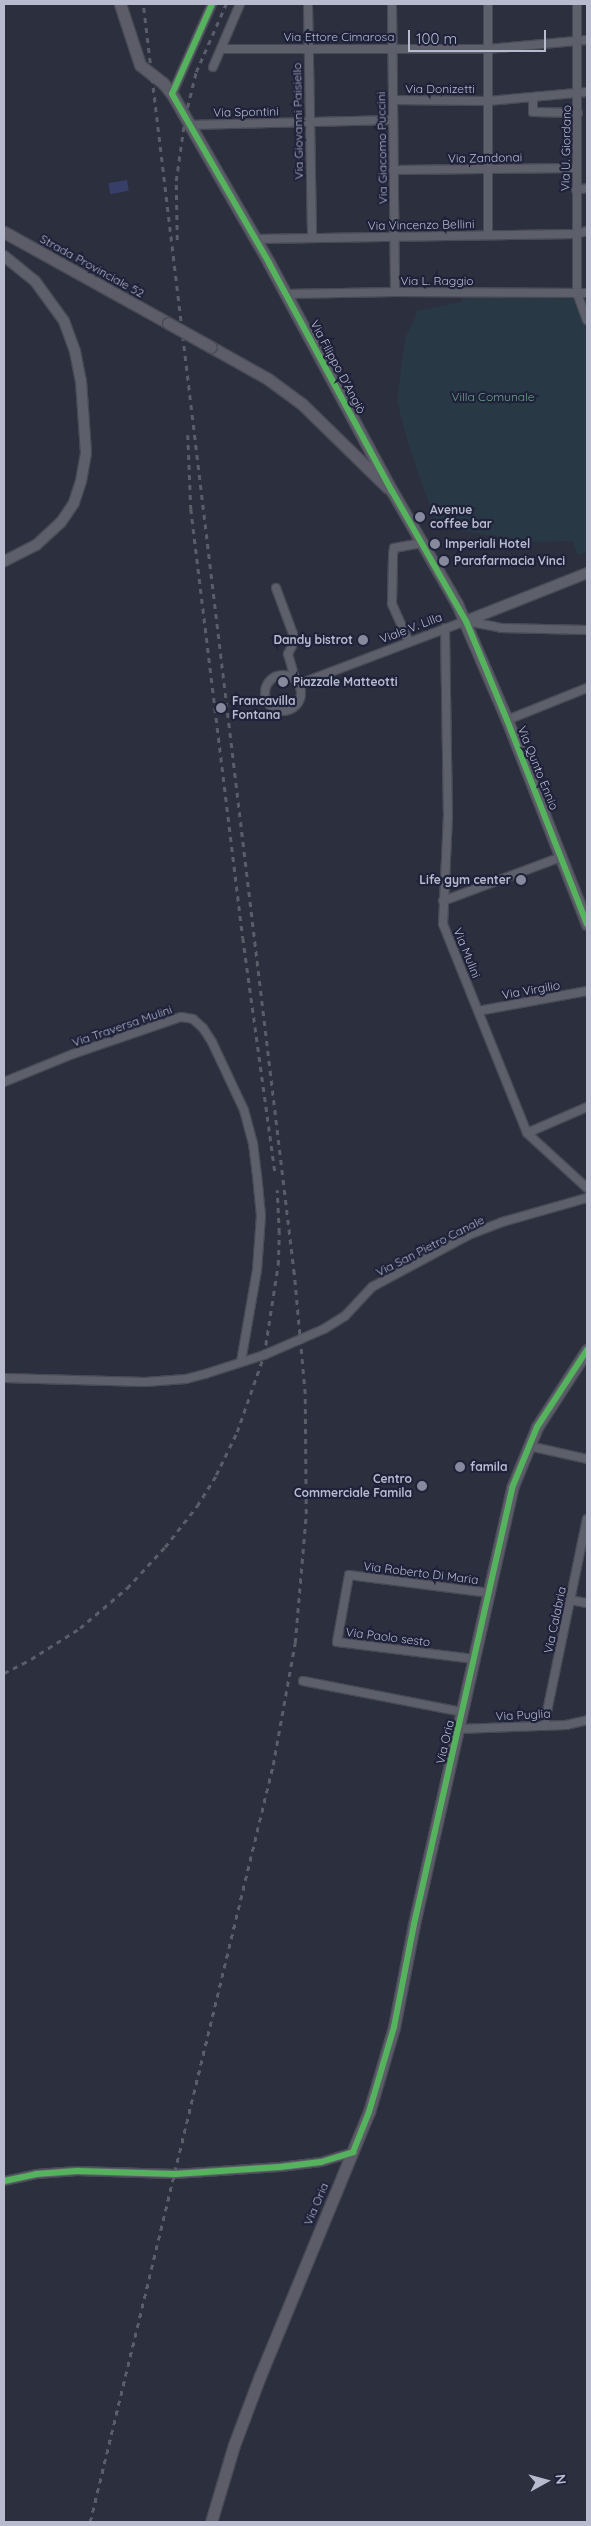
<!DOCTYPE html>
<meta charset="utf-8">
<style>
body{margin:0}
#map{position:relative;width:591px;height:2526px;overflow:hidden;background:#2c2f3e;font-family:Quicksand,sans-serif}
div>[style]{position:absolute}
.green>*{inset:0;background:#283845}
.water>*{inset:0;background:#373e68;transform-origin:0 0}
.roads{filter:drop-shadow(1px 0 #484a55) drop-shadow(-1px 0 #484a55) drop-shadow(0 1px #484a55) drop-shadow(0 -1px #484a55)}
.minor>*{height:8px;margin:-4px;padding:0 4px;transform-origin:4px;border-radius:4px;background:#5d5f6b}
.minor>.ring{margin:-4px;padding:0;box-sizing:content-box;background:none;border:8px solid #5d5f6b;border-radius:50%}
.tertiary>*{height:10px;margin:-5px;padding:0 5px;transform-origin:5px;border-radius:5px;background:#5d5f6b}
.secondary>*{height:11px;margin:-5.5px;padding:0 5.5px;transform-origin:5.5px;border-radius:5.5px;background:#5c5d69}
.rail>*{height:2.5px;margin-top:-1.25px;transform-origin:0;background:repeating-linear-gradient(90deg,#5b5d69 0 5px,transparent 0 10px)}
.bridges{filter:drop-shadow(1px 0 #484a55) drop-shadow(-1px 0 #484a55) drop-shadow(0 1px #484a55) drop-shadow(0 -1px #484a55)}
.secondary-bridge>*{height:11px;margin:-5.5px;padding:0 5.5px;transform-origin:5.5px;border-radius:5.5px;background:#5c5d69}
.cycleway>*{height:6px;margin:-3px;padding:0 3px;transform-origin:3px;border-radius:3px;background:#56b35d}
.dots>*{width:14px;height:14px;translate:-50% -50%;box-sizing:border-box;border:2px solid #1e223a;border-radius:50%}
span{translate:-50% -50%;white-space:nowrap;text-align:center;line-height:1.15;-webkit-text-stroke:4.5px #1e223a;paint-order:stroke}
.street-label{font-size:12px;color:#b8bace}
.park-label{font-size:12px;color:#6da088}
.poi-label{font-size:12px;color:#b8bace;font-weight:700}
.left{translate:0 -50%;text-align:left}
.right{translate:-100% -50%;text-align:right}
.frame{position:absolute;inset:0;border:5px solid #b8bace;pointer-events:none}
.north{position:absolute;left:521px;top:2456px;width:50px;height:50px;-webkit-text-stroke:4px #1e223a;paint-order:stroke;rotate:83deg;font-size:14px;font-weight:700;line-height:20px;text-align:center;color:#b8bace}
.north::after{content:'';display:block;margin:auto;width:18px;height:22px;background:#b8bace;clip-path:polygon(50% 0,100% 100%,50% 72%,0 100%)}
.scale{position:absolute;left:408px;top:30px;width:138px;height:22px;box-sizing:border-box;border:2px solid #b8bace;border-top:0;padding-left:6px;font-size:15px;line-height:18px;white-space:nowrap;color:#b8bace;-webkit-text-stroke:4px #1e223a;paint-order:stroke}
</style>
<div id="map">
<div class="green">
<i style="clip-path:polygon(462px 297px,573px 298px,587px 332px,587px 552px,578px 555px,573px 541px,537px 542px,437px 527px,408px 443px,397px 401px,405px 338px,416px 316px,416px 311px,462px 302px)"></i>
</div>
<div class="water">
<i style="left:127px;top:180px;width:11px;height:19px;rotate:80deg"></i>
</div>
<div class="roads">
<div class="minor">
<i style="left:308px;top:4px;width:233px;rotate:89deg"></i>
<i style="left:392px;top:4px;width:288px;rotate:89.4deg"></i>
<i style="left:577px;top:4px;width:289px;rotate:90deg"></i>
<i style="left:577px;top:293px;width:29px;rotate:70deg"></i>
<i style="left:221px;top:49px;width:267px"></i>
<i style="left:488px;top:49px;width:99px;rotate:-5.2deg"></i>
<i style="left:213px;top:67px;width:69px;rotate:-66.8deg"></i>
<i style="left:172px;top:94px;width:98px;rotate:-66deg"></i>
<i style="left:533px;top:97px;width:15px;rotate:90deg"></i>
<i style="left:533px;top:112px;width:45px;rotate:1.3deg"></i>
<i style="left:393px;top:100px;width:95px;rotate:0.6deg"></i>
<i style="left:488px;top:101px;width:99px;rotate:-5.2deg"></i>
<i style="left:190px;top:125px;width:203px;rotate:-1.4deg"></i>
<i style="left:393px;top:170px;width:183px;rotate:-0.6deg"></i>
<i style="left:576px;top:190px;width:11px;rotate:-10deg"></i>
<i style="left:488px;top:235px;width:231px;rotate:-90deg"></i>
<i style="left:256px;top:239px;width:319px;rotate:-0.9deg"></i>
<i style="left:575px;top:234px;width:12px;rotate:-14deg"></i>
<i style="left:286px;top:294px;width:109px;rotate:-1.1deg"></i>
<i style="left:395px;top:292px;width:192px;rotate:0.3deg"></i>
<i style="left:276px;top:588px;width:49px;rotate:69.7deg"></i>
<i style="left:293px;top:634px;width:12px;rotate:95deg"></i>
<i style="left:292px;top:646px;width:9px;rotate:117deg"></i>
<i style="left:288px;top:654px;width:26px;rotate:74deg"></i>
<i style="left:445px;top:628px;width:187px;rotate:89.1deg"></i>
<i style="left:448px;top:815px;width:109px;rotate:92.6deg"></i>
<i style="left:443px;top:924px;width:225px;rotate:68.1deg"></i>
<i style="left:527px;top:1133px;width:81px;rotate:42.5deg"></i>
<i style="left:409px;top:642px;width:42px;rotate:-114.1deg"></i>
<i style="left:392px;top:604px;width:49px;rotate:-88.8deg"></i>
<i style="left:393px;top:555px;width:7px;rotate:-82deg"></i>
<i style="left:394px;top:548px;width:27px;rotate:-10deg"></i>
<i class="ring" style="left:265px;top:675px;width:28px;height:28px"></i>
<i style="left:299px;top:684px;width:178px;rotate:-20.7deg"></i>
<i style="left:466px;top:621px;width:36px;rotate:11deg"></i>
<i style="left:501px;top:628px;width:86px;rotate:1.3deg"></i>
<i style="left:507px;top:720px;width:86px;rotate:-21.8deg"></i>
<i style="left:443px;top:901px;width:126px;rotate:-20.4deg"></i>
<i style="left:478px;top:1011px;width:111px;rotate:-10.4deg"></i>
<i style="left:4px;top:1082px;width:74px;rotate:-22.1deg"></i>
<i style="left:73px;top:1054px;width:114px;rotate:-18.9deg"></i>
<i style="left:181px;top:1017px;width:12px;rotate:9deg"></i>
<i style="left:193px;top:1019px;width:13px;rotate:42deg"></i>
<i style="left:203px;top:1028px;width:17px;rotate:57deg"></i>
<i style="left:212px;top:1042px;width:75px;rotate:64.8deg"></i>
<i style="left:244px;top:1110px;width:34px;rotate:75deg"></i>
<i style="left:253px;top:1143px;width:32px;rotate:83deg"></i>
<i style="left:257px;top:1175px;width:41px;rotate:84.4deg"></i>
<i style="left:261px;top:1216px;width:54px;rotate:94.2deg"></i>
<i style="left:257px;top:1270px;width:93px;rotate:99.9deg"></i>
<i style="left:527px;top:1133px;width:65px;rotate:-23.4deg"></i>
<i style="left:4px;top:1378px;width:141px;rotate:1.6deg"></i>
<i style="left:145px;top:1382px;width:41px;rotate:-4.2deg"></i>
<i style="left:186px;top:1379px;width:20px;rotate:-15deg"></i>
<i style="left:205px;top:1374px;width:62px;rotate:-17.9deg"></i>
<i style="left:264px;top:1355px;width:65px;rotate:-23.4deg"></i>
<i style="left:324px;top:1329px;width:25px;rotate:-32deg"></i>
<i style="left:345px;top:1316px;width:40px;rotate:-47deg"></i>
<i style="left:372px;top:1287px;width:112px;rotate:-28.2deg"></i>
<i style="left:471px;top:1234px;width:33px;rotate:-21deg"></i>
<i style="left:502px;top:1222px;width:88px;rotate:-15.8deg"></i>
<i style="left:529px;top:1446px;width:59px;rotate:12.6deg"></i>
<i style="left:570px;top:1600px;width:17px;rotate:10deg"></i>
<i style="left:474px;top:1659px;width:138px;rotate:-172.9deg"></i>
<i style="left:337px;top:1642px;width:68px;rotate:-79.8deg"></i>
<i style="left:349px;top:1575px;width:142px;rotate:7.3deg"></i>
<i style="left:303px;top:1681px;width:163px;rotate:11deg"></i>
<i style="left:544px;top:1726px;width:211px;rotate:-78.3deg"></i>
<i style="left:459px;top:1729px;width:107px;rotate:-2.1deg"></i>
<i style="left:566px;top:1725px;width:22px;rotate:-13deg"></i>
<i style="left:4px;top:2181px;width:33px;rotate:-12deg"></i>
<i style="left:36px;top:2174px;width:41px;rotate:-4.2deg"></i>
<i style="left:77px;top:2171px;width:98px;rotate:1.8deg"></i>
<i style="left:175px;top:2174px;width:105px;rotate:-3.8deg"></i>
<i style="left:280px;top:2167px;width:41px;rotate:-7deg"></i>
<i style="left:321px;top:2162px;width:34px;rotate:-17deg"></i>
</div>
<div class="tertiary">
<i style="left:4px;top:256px;width:40px;rotate:39deg"></i>
<i style="left:35px;top:281px;width:49px;rotate:54.1deg"></i>
<i style="left:64px;top:321px;width:32px;rotate:70deg"></i>
<i style="left:75px;top:351px;width:31px;rotate:79deg"></i>
<i style="left:81px;top:381px;width:72px;rotate:86deg"></i>
<i style="left:86px;top:453px;width:28px;rotate:100deg"></i>
<i style="left:81px;top:481px;width:23px;rotate:108deg"></i>
<i style="left:74px;top:503px;width:23px;rotate:124deg"></i>
<i style="left:61px;top:522px;width:34px;rotate:137deg"></i>
<i style="left:36px;top:545px;width:36px;rotate:153deg"></i>
<i style="left:466px;top:621px;width:130px;rotate:-21.6deg"></i>
</div>
<div class="secondary">
<i style="left:120px;top:4px;width:64px;rotate:71.8deg"></i>
<i style="left:140px;top:65px;width:29px;rotate:38deg"></i>
<i style="left:163px;top:83px;width:14px;rotate:51deg"></i>
<i style="left:172px;top:94px;width:195px;rotate:60.1deg"></i>
<i style="left:269px;top:263px;width:259px;rotate:61.7deg"></i>
<i style="left:392px;top:491px;width:130px;rotate:60.1deg"></i>
<i style="left:457px;top:604px;width:126px;rotate:66.7deg"></i>
<i style="left:507px;top:720px;width:219px;rotate:68.6deg"></i>
<i style="left:4px;top:232px;width:188px;rotate:29deg"></i>
<i style="left:211px;top:347px;width:65px;rotate:29.3deg"></i>
<i style="left:268px;top:379px;width:42px;rotate:36.3deg"></i>
<i style="left:302px;top:404px;width:119px;rotate:44.3deg"></i>
<i style="left:211px;top:2522px;width:80px;rotate:-73.4deg"></i>
<i style="left:234px;top:2445px;width:74px;rotate:-69.4deg"></i>
<i style="left:260px;top:2376px;width:286px;rotate:-67.6deg"></i>
<i style="left:369px;top:2112px;width:89px;rotate:-73.6deg"></i>
<i style="left:394px;top:2027px;width:105px;rotate:-79deg"></i>
<i style="left:414px;top:1924px;width:447px;rotate:-77.3deg"></i>
<i style="left:512px;top:1488px;width:66px;rotate:-67.7deg"></i>
<i style="left:537px;top:1427px;width:92px;rotate:-57deg"></i>
</div>
</div>
<div class="rail">
<i style="left:177px;top:240px;width:59px;rotate:-91deg"></i>
<i style="left:176px;top:181px;width:65px;rotate:-82deg"></i>
<i style="left:185px;top:117px;width:46px;rotate:-76.3deg"></i>
<i style="left:196px;top:72px;width:74px;rotate:-66.2deg"></i>
<i style="left:188px;top:435px;width:74px;rotate:87.7deg"></i>
<i style="left:191px;top:509px;width:432px;rotate:83.1deg"></i>
<i style="left:243px;top:938px;width:236px;rotate:82.2deg"></i>
<i style="left:4px;top:1673px;width:30px;rotate:-27deg"></i>
<i style="left:31px;top:1659px;width:58px;rotate:-32.3deg"></i>
<i style="left:80px;top:1628px;width:62px;rotate:-40.4deg"></i>
<i style="left:127px;top:1588px;width:56px;rotate:-47.2deg"></i>
<i style="left:165px;top:1547px;width:52px;rotate:-52deg"></i>
<i style="left:197px;top:1506px;width:36px;rotate:-58deg"></i>
<i style="left:216px;top:1475px;width:48px;rotate:-64deg"></i>
<i style="left:237px;top:1432px;width:82px;rotate:-70.7deg"></i>
<i style="left:264px;top:1355px;width:91px;rotate:-81.2deg"></i>
<i style="left:278px;top:1265px;width:32px;rotate:-88deg"></i>
<i style="left:279px;top:1233px;width:43px;rotate:-92.7deg"></i>
<i style="left:90px;top:2522px;width:779px;rotate:-76.41deg"></i>
<i style="left:273px;top:1765px;width:124px;rotate:-79.8deg"></i>
<i style="left:295px;top:1643px;width:129px;rotate:-85.1deg"></i>
<i style="left:306px;top:1514px;width:120px;rotate:-90.5deg"></i>
<i style="left:305px;top:1394px;width:121px;rotate:-95.2deg"></i>
<i style="left:294px;top:1274px;width:1279px;rotate:-96.78deg"></i>
</div>
<div class="bridges">
<div class="secondary-bridge">
<i style="left:168px;top:323px;width:49px;rotate:29.2deg"></i>
</div>
</div>
<div class="cycleway">
<i style="left:212px;top:4px;width:98px;rotate:114deg"></i>
<i style="left:172px;top:94px;width:195px;rotate:60.1deg"></i>
<i style="left:269px;top:263px;width:259px;rotate:61.7deg"></i>
<i style="left:392px;top:491px;width:150px;rotate:60.4deg"></i>
<i style="left:466px;top:621px;width:107px;rotate:67.5deg"></i>
<i style="left:507px;top:720px;width:219px;rotate:68.6deg"></i>
<i style="left:4px;top:2181px;width:33px;rotate:-12deg"></i>
<i style="left:36px;top:2174px;width:41px;rotate:-4.2deg"></i>
<i style="left:77px;top:2171px;width:98px;rotate:1.8deg"></i>
<i style="left:175px;top:2174px;width:105px;rotate:-3.8deg"></i>
<i style="left:280px;top:2167px;width:41px;rotate:-7deg"></i>
<i style="left:321px;top:2162px;width:34px;rotate:-17deg"></i>
<i style="left:353px;top:2152px;width:43px;rotate:-68.2deg"></i>
<i style="left:369px;top:2112px;width:89px;rotate:-73.6deg"></i>
<i style="left:394px;top:2027px;width:105px;rotate:-79deg"></i>
<i style="left:414px;top:1924px;width:447px;rotate:-77.3deg"></i>
<i style="left:512px;top:1488px;width:66px;rotate:-67.7deg"></i>
<i style="left:537px;top:1427px;width:92px;rotate:-57deg"></i>
</div>
<div class="dots">
<i style="left:420px;top:517px;background:#87899c"></i>
<i style="left:435px;top:544px;background:#87899c"></i>
<i style="left:444px;top:561px;background:#87899c"></i>
<i style="left:363px;top:640px;background:#87899c"></i>
<i style="left:283px;top:682px;background:#87899c"></i>
<i style="left:221px;top:708px;background:#87899c"></i>
<i style="left:521px;top:880px;background:#87899c"></i>
<i style="left:460px;top:1467px;background:#87899c"></i>
<i style="left:422px;top:1486px;background:#87899c"></i>
</div>
<div class="street-label">
<span style="left:339px;top:37px">Via Ettore Cimarosa</span>
<span style="left:440px;top:89px">Via Donizetti</span>
<span style="left:246px;top:112px;rotate:-1deg">Via Spontini</span>
<span style="left:298px;top:121px;rotate:-91deg">Via Giovanni Paisiello</span>
<span style="left:382px;top:148px;rotate:-91deg">Via Giacomo Puccini</span>
<span style="left:566px;top:148px;rotate:-89deg">Via U. Giordano</span>
<span style="left:485px;top:158px;rotate:-1deg">Via Zandonai</span>
<span style="left:421px;top:225px;rotate:-1deg">Via Vincenzo Bellini</span>
<span style="left:92px;top:266px;rotate:29deg">Strada Provinciale 52</span>
<span style="left:437px;top:281px">Via L. Raggio</span>
<span style="left:338px;top:367px;rotate:62deg">Via Filippo D'Angiò</span>
<span style="left:411px;top:628px;rotate:-21deg">Viale V. Lilla</span>
<span style="left:538px;top:768px;rotate:68deg">Via Qunto Ennio</span>
<span style="left:467px;top:953px;rotate:68deg">Via Mulini</span>
<span style="left:531px;top:990px;rotate:-10deg">Via Virgilio</span>
<span style="left:122px;top:1026px;rotate:-19deg">Via Traversa Mulini</span>
<span style="left:430px;top:1246px;rotate:-27deg">Via San Pietro Canale</span>
<span style="left:421px;top:1573px;rotate:7deg">Via Roberto Di Maria</span>
<span style="left:555px;top:1620px;rotate:-78deg">Via Calabria</span>
<span style="left:388px;top:1637px;rotate:7deg">Via Paolo sesto</span>
<span style="left:523px;top:1715px;rotate:-3deg">Via Puglia</span>
<span style="left:445px;top:1742px;rotate:-77deg">Via Oria</span>
<span style="left:316px;top:2204px;rotate:-67deg">Via Oria</span>
</div>
<div class="park-label">
<span style="left:493px;top:397px">Villa Comunale</span>
</div>
<div class="poi-label">
<span class="left" style="left:430px;top:517px">Avenue<br>coffee bar</span>
<span class="left" style="left:445px;top:544px">Imperiali Hotel</span>
<span class="left" style="left:454px;top:561px">Parafarmacia Vinci</span>
<span class="right" style="left:353px;top:640px">Dandy bistrot</span>
<span class="left" style="left:293px;top:682px">Piazzale Matteotti</span>
<span class="left" style="left:232px;top:708px">Francavilla<br>Fontana</span>
<span class="right" style="left:511px;top:880px">Life gym center</span>
<span class="left" style="left:470px;top:1467px">famila</span>
<span class="right" style="left:412px;top:1486px">Centro<br>Commerciale Famila</span>
</div>
<div class="frame"></div>
<div class="north">N</div>
<div class="scale">100 m</div>
</div>
